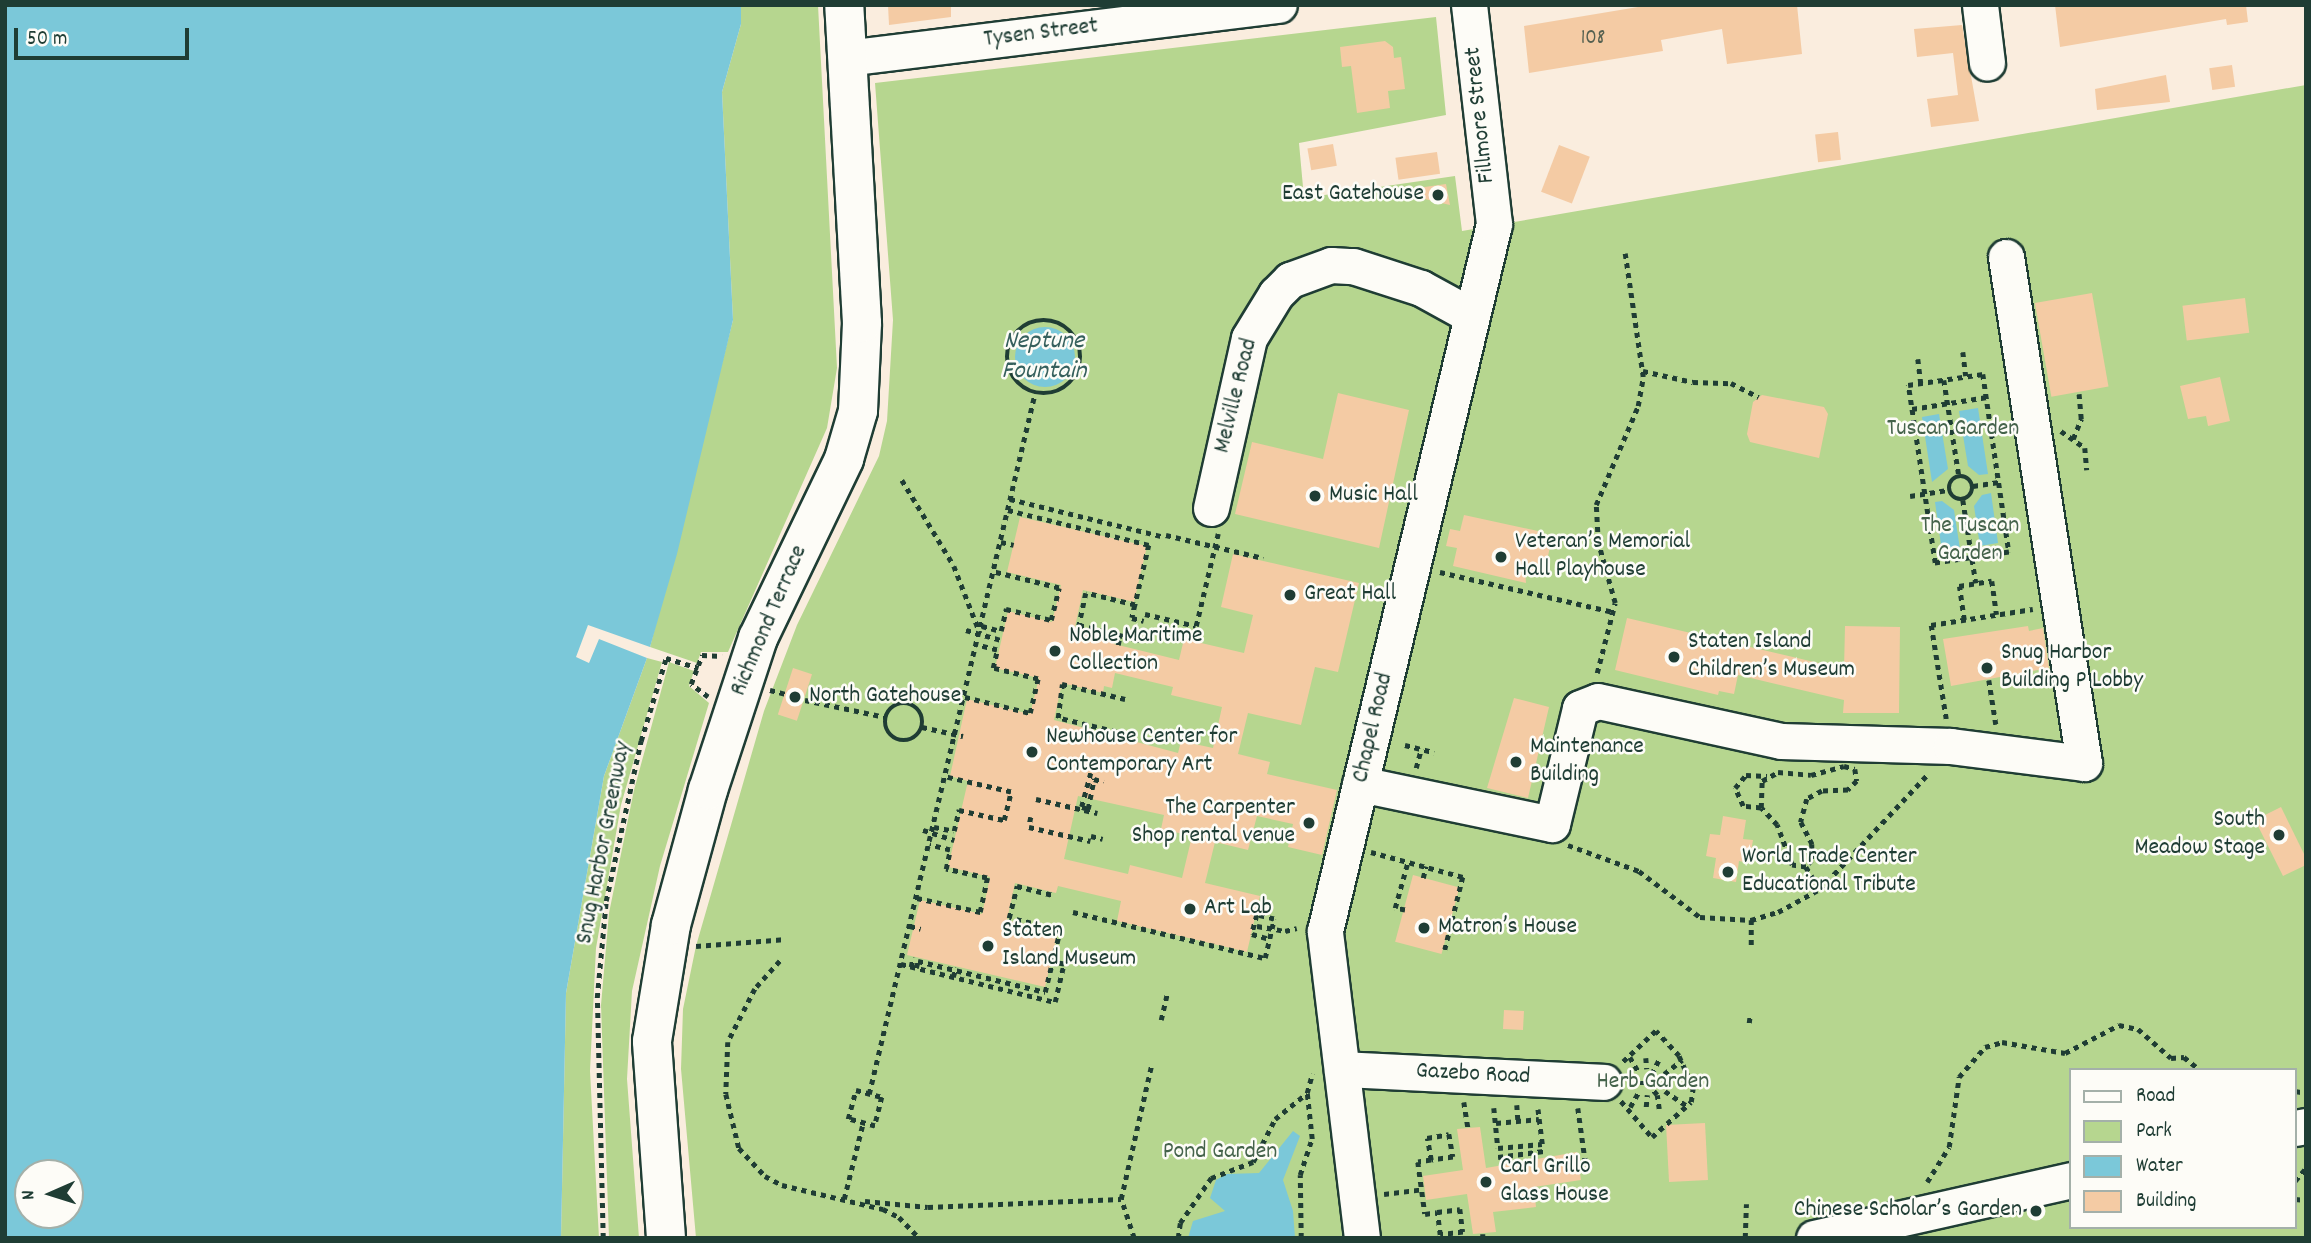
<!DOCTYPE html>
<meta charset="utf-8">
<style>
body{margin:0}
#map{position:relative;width:2311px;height:1243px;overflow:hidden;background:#faedde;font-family:Dekko,sans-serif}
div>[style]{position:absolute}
.green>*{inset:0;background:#b6d68f}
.water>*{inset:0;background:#7bc8d9}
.round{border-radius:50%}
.building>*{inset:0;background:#f4cba4;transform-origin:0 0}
.path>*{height:4.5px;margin-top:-2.25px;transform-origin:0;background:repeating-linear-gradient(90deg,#1f3d34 0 5px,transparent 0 10px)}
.path>.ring{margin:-2.25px;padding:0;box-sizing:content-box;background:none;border:4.5px solid #1f3d34;border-radius:50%}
.roads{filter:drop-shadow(2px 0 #1f3d34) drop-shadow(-2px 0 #1f3d34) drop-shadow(0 2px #1f3d34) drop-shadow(0 -2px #1f3d34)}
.minor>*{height:35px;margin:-17.5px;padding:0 17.5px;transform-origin:17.5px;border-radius:17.5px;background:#fdfcf7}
.major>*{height:38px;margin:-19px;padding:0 19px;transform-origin:19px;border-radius:19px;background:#fdfcf7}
.dots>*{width:19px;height:19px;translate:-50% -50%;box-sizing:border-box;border:4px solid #fdfcf7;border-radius:50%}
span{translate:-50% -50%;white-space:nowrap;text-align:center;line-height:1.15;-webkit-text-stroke:5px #fdfcf7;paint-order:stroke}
.number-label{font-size:21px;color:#546050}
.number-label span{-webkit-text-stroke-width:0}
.street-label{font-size:24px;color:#1f3d34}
.poi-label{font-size:24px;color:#1f3d34}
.right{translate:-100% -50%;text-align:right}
.left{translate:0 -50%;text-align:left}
.park-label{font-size:24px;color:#45634b}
.water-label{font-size:26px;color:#36605d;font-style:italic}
.frame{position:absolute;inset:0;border:7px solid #1f3d34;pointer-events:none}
.legend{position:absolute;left:2069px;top:1068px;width:228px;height:161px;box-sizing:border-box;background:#fdfcf7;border:2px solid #a4b0a9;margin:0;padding:9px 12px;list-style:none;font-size:21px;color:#1f3d34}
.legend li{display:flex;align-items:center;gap:14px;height:35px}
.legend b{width:35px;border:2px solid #a4b0a9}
.north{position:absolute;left:14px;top:1159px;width:70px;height:70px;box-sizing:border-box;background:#fdfcf7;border:2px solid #a4b0a9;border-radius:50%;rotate:267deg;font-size:19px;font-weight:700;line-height:28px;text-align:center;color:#1f3d34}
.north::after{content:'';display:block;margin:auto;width:24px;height:32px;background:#1f3d34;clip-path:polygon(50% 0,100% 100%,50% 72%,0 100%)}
.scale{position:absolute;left:14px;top:28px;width:175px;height:32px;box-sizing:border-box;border:4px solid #1f3d34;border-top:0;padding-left:9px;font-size:21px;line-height:24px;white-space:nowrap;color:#1f3d34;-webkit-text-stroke:5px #fdfcf7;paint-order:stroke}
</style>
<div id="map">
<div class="green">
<i style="clip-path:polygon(741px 5px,818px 5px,837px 368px,827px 428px,728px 652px,701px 652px,697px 663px,650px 647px,733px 320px,722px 92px,741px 24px)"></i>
<i style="clip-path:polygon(evenodd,1436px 17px,1446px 115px,1299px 143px,1304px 198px,1455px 176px,1462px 231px,2306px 85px,2306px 1238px,696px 1238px,681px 1069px,683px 1009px,696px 946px,764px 711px,797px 625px,879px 456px,887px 421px,893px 320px,875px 83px,1436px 17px,2071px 1070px,2295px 1070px,2295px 1227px,2071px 1227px,2071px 1070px)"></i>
<i style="clip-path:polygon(647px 658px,662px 662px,621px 805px,596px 948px,590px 1071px,599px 1238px,561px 1238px,566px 993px,604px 776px)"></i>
<i style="clip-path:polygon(669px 662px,694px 671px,689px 686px,709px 703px,660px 866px,632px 991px,627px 1079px,639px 1238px,609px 1238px,601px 1005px,609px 913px,634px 790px)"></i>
</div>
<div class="water">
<i style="clip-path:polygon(evenodd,5px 5px,741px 5px,741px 24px,722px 92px,733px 320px,677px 554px,650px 647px,588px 625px,576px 657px,589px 663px,599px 639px,647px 658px,604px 776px,566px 993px,561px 1238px,5px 1238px,5px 5px,70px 1173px,70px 1215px,28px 1215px,28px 1173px,70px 1173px)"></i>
<i class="round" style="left:1015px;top:327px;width:60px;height:60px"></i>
<i style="clip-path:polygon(1978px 408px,1988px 474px,1979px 475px,1968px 466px,1959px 411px)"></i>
<i style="clip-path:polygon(1939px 414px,1948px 469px,1932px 482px,1922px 417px)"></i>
<i style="clip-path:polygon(1991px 493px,1998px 543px,1980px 546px,1974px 506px,1982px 495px)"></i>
<i style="clip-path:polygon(1942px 501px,1954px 510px,1960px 549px,1942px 552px,1935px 502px)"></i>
<i style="clip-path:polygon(1293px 1131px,1300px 1136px,1283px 1180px,1293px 1211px,1295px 1238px,1188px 1238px,1193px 1221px,1225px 1211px,1210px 1198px,1216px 1180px,1227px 1174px,1259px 1173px)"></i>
</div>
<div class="building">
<i style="clip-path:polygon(888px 5px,951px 5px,951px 17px,889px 25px)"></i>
<i style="clip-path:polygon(1650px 5px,1797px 5px,1802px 54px,1727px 64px,1722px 29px,1661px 40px,1663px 51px,1529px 73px,1524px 26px)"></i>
<i style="clip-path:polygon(2055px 5px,2246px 5px,2248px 22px,2227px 25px,2226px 19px,2060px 47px)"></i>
<i style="clip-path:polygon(1962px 25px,1979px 121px,1931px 127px,1927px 99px,1958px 95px,1953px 53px,1917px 57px,1914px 29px)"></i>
<i style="clip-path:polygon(1385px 41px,1393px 47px,1394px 58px,1401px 57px,1405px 89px,1388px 91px,1390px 108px,1357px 113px,1351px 66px,1342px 67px,1340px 47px)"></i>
<i style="left:2232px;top:65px;width:22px;height:23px;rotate:82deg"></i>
<i style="clip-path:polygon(2166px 75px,2170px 102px,2097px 110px,2095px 89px)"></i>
<i style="left:1838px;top:132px;width:28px;height:23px;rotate:84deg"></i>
<i style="left:1333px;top:144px;width:22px;height:26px;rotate:80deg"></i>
<i style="left:1559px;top:145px;width:33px;height:50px;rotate:21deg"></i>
<i style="left:1437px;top:152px;width:22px;height:42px;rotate:82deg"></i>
<i style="clip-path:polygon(1446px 184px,1450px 205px,1395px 192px,1396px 191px)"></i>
<i style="left:2092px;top:293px;width:95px;height:58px;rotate:80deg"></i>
<i style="left:2245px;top:298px;width:35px;height:63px;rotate:83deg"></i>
<i style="clip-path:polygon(2220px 377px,2230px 421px,2208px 426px,2206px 416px,2188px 419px,2180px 386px)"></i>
<i style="clip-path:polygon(1338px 393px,1409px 410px,1379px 548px,1235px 514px,1252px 442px,1323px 459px)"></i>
<i style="clip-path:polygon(1762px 395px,1824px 407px,1828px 414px,1819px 458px,1750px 442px,1747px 434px,1753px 402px)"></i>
<i style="clip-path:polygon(1464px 515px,1538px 531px,1535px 544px,1550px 547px,1544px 574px,1525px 570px,1526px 583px,1453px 566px,1457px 548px,1446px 546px,1450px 529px,1460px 531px)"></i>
<i style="clip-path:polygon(evenodd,1020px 517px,1147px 546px,1134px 602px,1083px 590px,1075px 627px,1116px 636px,1114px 644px,1179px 660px,1184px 639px,1244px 653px,1253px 615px,1221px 607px,1233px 554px,1359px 583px,1338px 672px,1315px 667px,1301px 725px,1248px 713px,1238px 754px,1270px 762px,1267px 774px,1337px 790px,1322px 855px,1288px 847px,1293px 824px,1257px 816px,1248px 850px,1215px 842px,1205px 883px,1260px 896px,1247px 952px,1117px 921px,1121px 901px,1058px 886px,1056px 893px,1015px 883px,1007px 920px,1058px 932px,1045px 987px,907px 955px,920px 900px,982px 914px,990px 877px,948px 867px,968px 781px,950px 776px,967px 699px,1030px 714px,1039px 678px,995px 668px,1008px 611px,1052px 622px,1061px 585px,1007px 572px,1020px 517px,1115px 673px,1173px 687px,1171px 695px,1222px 707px,1213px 748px,1181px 741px,1178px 753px,1054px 720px,1062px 683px,1103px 693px,1104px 686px,1112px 688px,1115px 673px,1020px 517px,1078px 796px,1164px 815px,1161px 829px,1192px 836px,1182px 878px,1130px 865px,1128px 874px,1064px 859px,1078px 796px)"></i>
<i style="clip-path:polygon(1627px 618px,1844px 669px,1845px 626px,1900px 627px,1899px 713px,1843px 713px,1844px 700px,1738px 675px,1734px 694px,1719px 691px,1718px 695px,1615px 670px)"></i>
<i style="clip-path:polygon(2028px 626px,2029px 631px,2043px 628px,2049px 668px,1951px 686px,1943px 639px)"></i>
<i style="left:793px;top:668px;width:20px;height:49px;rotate:18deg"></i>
<i style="clip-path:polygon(1514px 698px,1549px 707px,1528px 798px,1487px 788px)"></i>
<i style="clip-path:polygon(2281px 807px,2306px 858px,2306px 865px,2283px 876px,2255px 820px)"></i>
<i style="clip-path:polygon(1723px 816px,1746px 820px,1743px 839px,1753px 840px,1749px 863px,1739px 861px,1736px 882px,1713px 878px,1716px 858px,1706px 856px,1710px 834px,1720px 835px)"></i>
<i style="left:1413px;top:875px;width:48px;height:69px;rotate:15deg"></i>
<i style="left:1504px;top:1010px;width:20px;height:19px;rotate:3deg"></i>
<i style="left:1705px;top:1123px;width:57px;height:39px;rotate:87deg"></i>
<i style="clip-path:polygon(1480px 1127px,1486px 1168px,1577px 1152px,1581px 1180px,1534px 1187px,1536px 1207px,1493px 1212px,1496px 1232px,1473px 1234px,1467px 1194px,1426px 1200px,1423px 1176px,1463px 1170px,1457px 1129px)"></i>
</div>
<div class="path">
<i class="ring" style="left:1007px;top:320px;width:69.5px;height:69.5px"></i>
<i style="left:1963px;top:352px;width:24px;rotate:83deg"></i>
<i style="left:1918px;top:359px;width:24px;rotate:83deg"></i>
<i style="left:1643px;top:371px;width:51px;rotate:12.4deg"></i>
<i style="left:1693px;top:382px;width:38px;rotate:2deg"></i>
<i style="left:1731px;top:383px;width:31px;rotate:27deg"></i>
<i style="left:1983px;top:374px;width:180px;rotate:81.7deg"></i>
<i style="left:2009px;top:552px;width:75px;rotate:171.5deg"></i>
<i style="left:1935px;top:563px;width:180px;rotate:-98.6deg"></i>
<i style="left:1908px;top:385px;width:76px;rotate:-8.3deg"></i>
<i style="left:1944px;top:380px;width:97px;rotate:81.1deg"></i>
<i style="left:1912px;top:409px;width:76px;rotate:-9.1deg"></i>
<i style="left:2061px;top:431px;width:29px;rotate:35deg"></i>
<i style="left:2085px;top:448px;width:22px;rotate:85deg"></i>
<i style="left:2073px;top:439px;width:22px;rotate:-68deg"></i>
<i style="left:2081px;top:419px;width:25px;rotate:-95deg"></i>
<i class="ring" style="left:1949px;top:476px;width:19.5px;height:19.5px"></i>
<i style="left:902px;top:480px;width:100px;rotate:58.8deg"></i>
<i style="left:954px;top:566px;width:72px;rotate:68.8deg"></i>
<i style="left:1973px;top:486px;width:26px;rotate:-9deg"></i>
<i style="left:1910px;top:496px;width:38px;rotate:-9deg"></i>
<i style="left:1010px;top:499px;width:160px;rotate:13.8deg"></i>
<i style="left:1963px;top:500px;width:84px;rotate:81.1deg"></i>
<i style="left:1008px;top:510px;width:145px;rotate:13.9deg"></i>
<i style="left:1149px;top:545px;width:62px;rotate:103.1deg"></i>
<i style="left:1135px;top:605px;width:50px;rotate:-166.2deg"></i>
<i style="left:1086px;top:593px;width:33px;rotate:102deg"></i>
<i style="left:1079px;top:625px;width:62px;rotate:14deg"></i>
<i style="left:1166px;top:535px;width:100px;rotate:13.3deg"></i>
<i style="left:1001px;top:542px;width:13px;rotate:13deg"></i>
<i style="left:1440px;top:572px;width:178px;rotate:13deg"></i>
<i style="left:1135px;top:605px;width:13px;rotate:103deg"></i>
<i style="left:1132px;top:618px;width:12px;rotate:14deg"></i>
<i style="left:1145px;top:614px;width:52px;rotate:13.2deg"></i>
<i style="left:1196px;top:626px;width:95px;rotate:-76.6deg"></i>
<i style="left:1964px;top:620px;width:34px;rotate:-98deg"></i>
<i style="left:1959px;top:586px;width:33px;rotate:-9deg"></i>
<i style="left:1992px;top:581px;width:34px;rotate:82deg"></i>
<i style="left:982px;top:626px;width:20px;rotate:15deg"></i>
<i style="left:1001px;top:631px;width:23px;rotate:-77deg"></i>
<i style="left:1006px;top:609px;width:46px;rotate:13.7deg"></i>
<i style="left:1051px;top:620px;width:33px;rotate:-76deg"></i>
<i style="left:1059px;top:588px;width:67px;rotate:-166.2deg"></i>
<i style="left:966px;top:630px;width:36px;rotate:16deg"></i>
<i style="left:1118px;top:645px;width:10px;rotate:-79deg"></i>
<i style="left:1597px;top:673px;width:72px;rotate:-75.6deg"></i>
<i style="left:1615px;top:603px;width:63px;rotate:-105.6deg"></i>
<i style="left:1598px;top:542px;width:37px;rotate:-93deg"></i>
<i style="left:1596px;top:505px;width:108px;rotate:-67deg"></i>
<i style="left:1638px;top:406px;width:29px;rotate:-80deg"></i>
<i style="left:1643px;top:377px;width:125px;rotate:-98.3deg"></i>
<i style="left:1989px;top:680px;width:45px;rotate:81deg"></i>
<i style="left:770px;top:690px;width:16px;rotate:14deg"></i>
<i style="left:708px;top:697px;width:21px;rotate:-143deg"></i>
<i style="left:691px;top:684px;width:31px;rotate:-69deg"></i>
<i style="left:702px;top:655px;width:20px;rotate:3deg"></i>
<i style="left:965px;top:697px;width:67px;rotate:13.8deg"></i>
<i style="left:1030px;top:713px;width:35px;rotate:-77deg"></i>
<i style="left:1038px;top:679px;width:46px;rotate:-166.3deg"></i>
<i style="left:993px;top:668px;width:18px;rotate:-77deg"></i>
<i style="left:997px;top:650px;width:21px;rotate:-166deg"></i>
<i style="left:805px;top:700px;width:82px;rotate:12deg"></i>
<i class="ring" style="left:885px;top:703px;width:33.5px;height:33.5px"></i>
<i style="left:1946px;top:719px;width:95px;rotate:-99.1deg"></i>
<i style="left:1931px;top:625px;width:103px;rotate:-8.9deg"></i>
<i style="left:922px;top:727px;width:42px;rotate:12.4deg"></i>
<i style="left:1116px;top:732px;width:60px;rotate:-166.4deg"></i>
<i style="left:1058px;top:718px;width:34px;rotate:-83deg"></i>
<i style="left:1062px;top:684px;width:65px;rotate:13.4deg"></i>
<i style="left:1405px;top:745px;width:30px;rotate:14deg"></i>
<i style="left:1844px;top:766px;width:11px;rotate:15deg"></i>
<i style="left:1855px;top:769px;width:12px;rotate:81deg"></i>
<i style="left:1857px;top:781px;width:13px;rotate:135deg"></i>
<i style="left:1848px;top:790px;width:26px;rotate:178deg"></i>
<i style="left:1822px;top:791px;width:17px;rotate:152deg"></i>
<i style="left:1807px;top:799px;width:24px;rotate:105deg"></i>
<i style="left:1801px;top:822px;width:25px;rotate:63deg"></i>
<i style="left:1812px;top:844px;width:16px;rotate:90deg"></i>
<i style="left:1812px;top:860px;width:9px;rotate:131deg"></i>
<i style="left:1806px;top:867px;width:14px;rotate:-172deg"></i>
<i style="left:1792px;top:865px;width:43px;rotate:-110.6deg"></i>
<i style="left:1777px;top:825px;width:23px;rotate:-133deg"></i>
<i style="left:1761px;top:808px;width:27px;rotate:-88deg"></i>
<i style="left:1762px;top:781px;width:18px;rotate:-29deg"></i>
<i style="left:1778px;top:772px;width:33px;rotate:5deg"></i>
<i style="left:1811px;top:775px;width:34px;rotate:-15deg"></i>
<i style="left:1416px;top:768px;width:20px;rotate:-75deg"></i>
<i style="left:1091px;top:773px;width:35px;rotate:105deg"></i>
<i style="left:1082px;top:807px;width:6px;rotate:18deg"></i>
<i style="left:1088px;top:809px;width:31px;rotate:-79deg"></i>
<i style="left:1094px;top:779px;width:10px;rotate:17deg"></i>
<i style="left:2305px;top:797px;width:1px"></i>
<i style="left:1036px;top:799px;width:63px;rotate:12.9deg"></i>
<i style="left:1761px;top:808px;width:18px;rotate:-174deg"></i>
<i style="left:1743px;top:806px;width:20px;rotate:-114deg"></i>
<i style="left:1735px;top:788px;width:17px;rotate:-50deg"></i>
<i style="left:1746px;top:775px;width:21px;rotate:3deg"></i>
<i style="left:1031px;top:817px;width:10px;rotate:101deg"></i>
<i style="left:1029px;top:827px;width:63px;rotate:12.9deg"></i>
<i style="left:934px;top:827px;width:20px;rotate:11deg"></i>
<i style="left:954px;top:831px;width:22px;rotate:-77deg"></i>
<i style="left:959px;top:810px;width:46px;rotate:12.5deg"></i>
<i style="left:1004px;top:820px;width:29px;rotate:-76deg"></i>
<i style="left:1011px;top:792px;width:67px;rotate:-167deg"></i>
<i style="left:923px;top:830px;width:33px;rotate:18deg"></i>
<i style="left:1091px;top:836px;width:12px;rotate:14deg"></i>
<i style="left:1568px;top:845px;width:76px;rotate:20.1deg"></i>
<i style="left:1639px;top:871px;width:76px;rotate:37deg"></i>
<i style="left:1700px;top:917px;width:51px;rotate:3.4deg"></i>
<i style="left:1751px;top:920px;width:28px;rotate:-17deg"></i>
<i style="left:1778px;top:912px;width:48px;rotate:-28.7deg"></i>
<i style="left:1820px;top:889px;width:159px;rotate:-46.8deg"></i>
<i style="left:1371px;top:852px;width:95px;rotate:15.2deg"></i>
<i style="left:1463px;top:877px;width:75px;rotate:103.9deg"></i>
<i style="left:1806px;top:867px;width:26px;rotate:58deg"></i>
<i style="left:1423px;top:878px;width:12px;rotate:-76deg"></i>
<i style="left:917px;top:898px;width:65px;rotate:12.5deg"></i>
<i style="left:980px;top:912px;width:35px;rotate:-78deg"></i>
<i style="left:987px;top:878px;width:42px;rotate:-167.6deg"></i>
<i style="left:946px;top:869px;width:19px;rotate:-78deg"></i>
<i style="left:950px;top:850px;width:21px;rotate:-166deg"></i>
<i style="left:1405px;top:910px;width:10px;rotate:-169deg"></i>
<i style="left:1395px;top:908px;width:49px;rotate:-74.5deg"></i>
<i style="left:1073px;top:912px;width:197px;rotate:13.5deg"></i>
<i style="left:1265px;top:958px;width:40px;rotate:-77deg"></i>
<i style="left:1274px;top:919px;width:17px;rotate:-167deg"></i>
<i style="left:1257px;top:915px;width:20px;rotate:105deg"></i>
<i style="left:1252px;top:934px;width:18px;rotate:16deg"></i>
<i style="left:910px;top:926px;width:11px;rotate:15deg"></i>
<i style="left:1257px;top:926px;width:28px;rotate:10deg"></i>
<i style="left:1285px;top:931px;width:12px;rotate:-14deg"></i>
<i style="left:1751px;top:945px;width:25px;rotate:-90deg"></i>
<i style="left:696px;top:946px;width:90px;rotate:-4.4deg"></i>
<i style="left:780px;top:961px;width:38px;rotate:132deg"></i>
<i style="left:755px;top:989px;width:59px;rotate:117deg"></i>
<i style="left:728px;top:1042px;width:52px;rotate:92.2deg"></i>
<i style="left:726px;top:1094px;width:56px;rotate:76.5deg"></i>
<i style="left:739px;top:1148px;width:38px;rotate:47deg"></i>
<i style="left:765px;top:1176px;width:19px;rotate:28deg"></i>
<i style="left:782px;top:1185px;width:104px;rotate:13.4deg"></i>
<i style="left:883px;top:1209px;width:18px;rotate:27deg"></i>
<i style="left:899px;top:1217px;width:29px;rotate:46deg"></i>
<i style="left:901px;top:964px;width:159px;rotate:13.9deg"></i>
<i style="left:1055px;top:1002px;width:39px;rotate:-77deg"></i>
<i style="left:1064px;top:964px;width:11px;rotate:-170deg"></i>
<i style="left:911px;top:967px;width:10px;rotate:-79deg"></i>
<i style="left:916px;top:968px;width:7px;rotate:-74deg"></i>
<i style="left:918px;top:961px;width:131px;rotate:13.7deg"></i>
<i style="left:1045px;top:992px;width:64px;rotate:-76.4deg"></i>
<i style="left:1060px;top:930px;width:52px;rotate:-166.8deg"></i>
<i style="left:1009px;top:918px;width:33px;rotate:-76deg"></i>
<i style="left:1017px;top:886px;width:36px;rotate:14deg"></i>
<i style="left:953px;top:977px;width:10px;rotate:-73deg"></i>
<i style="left:1161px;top:1020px;width:27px;rotate:-77deg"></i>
<i style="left:1749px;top:1023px;width:8px;rotate:-83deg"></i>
<i style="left:1630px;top:1057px;width:16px;rotate:60deg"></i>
<i style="left:1646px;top:1058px;width:11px;rotate:85deg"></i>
<i style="left:1664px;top:1074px;width:23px;rotate:-38deg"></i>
<i style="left:1630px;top:1083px;width:17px"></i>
<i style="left:1667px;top:1083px;width:12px;rotate:-5deg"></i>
<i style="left:856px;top:1090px;width:27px;rotate:15deg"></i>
<i style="left:882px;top:1097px;width:30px;rotate:104deg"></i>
<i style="left:875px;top:1126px;width:28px;rotate:-165deg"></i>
<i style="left:848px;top:1119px;width:30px;rotate:-75deg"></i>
<i style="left:1665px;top:1091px;width:27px;rotate:34deg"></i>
<i style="left:2295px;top:1091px;width:11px;rotate:10deg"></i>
<i style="left:869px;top:1094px;width:720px;rotate:-76.68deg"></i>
<i style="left:1621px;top:1101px;width:48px;rotate:49.3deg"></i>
<i style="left:1652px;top:1137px;width:52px;rotate:-41.9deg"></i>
<i style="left:1691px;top:1102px;width:14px;rotate:-82deg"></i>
<i style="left:1693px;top:1088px;width:35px;rotate:-114deg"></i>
<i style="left:1679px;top:1056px;width:34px;rotate:-133deg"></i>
<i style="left:1656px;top:1031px;width:47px;rotate:136.7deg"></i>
<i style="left:1464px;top:1102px;width:26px;rotate:81deg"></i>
<i style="left:1517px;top:1105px;width:16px;rotate:86deg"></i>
<i style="left:1630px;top:1107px;width:16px;rotate:-60deg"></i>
<i style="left:1646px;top:1107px;width:12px;rotate:-85deg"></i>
<i style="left:1494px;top:1108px;width:40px;rotate:84.3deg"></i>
<i style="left:1498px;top:1148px;width:44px;rotate:-5.2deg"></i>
<i style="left:1542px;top:1144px;width:35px;rotate:-97deg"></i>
<i style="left:1578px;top:1108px;width:59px;rotate:82.1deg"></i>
<i style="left:1659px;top:1109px;width:14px;rotate:-98deg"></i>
<i style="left:1657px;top:1095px;width:16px;rotate:-130deg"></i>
<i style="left:1647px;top:1083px;width:28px;rotate:-63deg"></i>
<i style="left:1496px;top:1123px;width:43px;rotate:-5.3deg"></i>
<i style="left:1498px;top:1157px;width:46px;rotate:-7.4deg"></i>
<i style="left:1431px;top:1160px;width:22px;rotate:-100deg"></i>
<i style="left:1427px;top:1138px;width:22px;rotate:-10deg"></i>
<i style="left:1449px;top:1134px;width:23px;rotate:80deg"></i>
<i style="left:1453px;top:1157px;width:22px;rotate:172deg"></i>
<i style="left:1431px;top:1160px;width:13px;rotate:171deg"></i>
<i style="left:1418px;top:1162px;width:52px;rotate:82.3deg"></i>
<i style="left:1425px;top:1214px;width:12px;rotate:-9deg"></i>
<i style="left:1437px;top:1212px;width:23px;rotate:-7deg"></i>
<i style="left:1460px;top:1209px;width:23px;rotate:83deg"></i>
<i style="left:1463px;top:1232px;width:23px;rotate:173deg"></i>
<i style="left:1440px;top:1235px;width:23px;rotate:-97deg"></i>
<i style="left:2295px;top:1181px;width:17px;rotate:-50deg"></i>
<i style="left:1927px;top:1182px;width:41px;rotate:-57.8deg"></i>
<i style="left:1949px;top:1147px;width:71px;rotate:-81.9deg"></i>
<i style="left:1959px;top:1077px;width:40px;rotate:-49deg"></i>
<i style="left:1985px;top:1047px;width:18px;rotate:-16deg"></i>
<i style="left:2002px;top:1042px;width:64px;rotate:9.9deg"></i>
<i style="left:2065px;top:1053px;width:61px;rotate:-27.4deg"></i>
<i style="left:2119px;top:1025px;width:19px;rotate:12deg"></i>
<i style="left:2138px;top:1029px;width:44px;rotate:41.3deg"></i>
<i style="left:2171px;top:1058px;width:13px;rotate:-4deg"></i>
<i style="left:2184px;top:1057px;width:21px;rotate:39deg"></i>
<i style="left:1384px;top:1194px;width:38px;rotate:-7deg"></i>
<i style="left:844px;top:1199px;width:78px;rotate:-76deg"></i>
<i style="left:2295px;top:1199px;width:11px;rotate:5deg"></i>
<i style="left:865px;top:1201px;width:63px;rotate:5.4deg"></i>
<i style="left:928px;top:1207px;width:193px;rotate:-2.4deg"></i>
<i style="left:1483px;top:1234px;width:4px;rotate:90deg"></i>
<i style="left:603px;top:1238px;width:240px;rotate:-91.4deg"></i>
<i style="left:597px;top:998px;width:97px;rotate:-84.7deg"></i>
<i style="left:606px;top:901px;width:164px;rotate:-77.7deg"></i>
<i style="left:641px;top:741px;width:87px;rotate:-73.2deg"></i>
<i style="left:666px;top:658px;width:34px;rotate:17deg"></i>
<i style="left:1134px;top:1238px;width:41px;rotate:-108.4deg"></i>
<i style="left:1121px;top:1199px;width:139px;rotate:-77.2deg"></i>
<i style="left:1178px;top:1238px;width:15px;rotate:-82deg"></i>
<i style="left:1180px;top:1223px;width:55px;rotate:-55.4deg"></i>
<i style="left:1211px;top:1178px;width:45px;rotate:-20.9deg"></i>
<i style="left:1253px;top:1162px;width:48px;rotate:-62.9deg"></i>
<i style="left:1275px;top:1119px;width:41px;rotate:-39.1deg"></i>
<i style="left:1301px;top:1238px;width:63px;rotate:-90.9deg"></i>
<i style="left:1300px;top:1175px;width:38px;rotate:-72deg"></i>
<i style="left:1312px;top:1139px;width:46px;rotate:-96.2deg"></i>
<i style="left:1307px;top:1093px;width:20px;rotate:-75deg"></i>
<i style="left:1745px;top:1238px;width:34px;rotate:-88deg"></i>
</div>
<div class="roads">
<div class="minor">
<i style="left:1980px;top:5px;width:58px;rotate:83.1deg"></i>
<i style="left:846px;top:58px;width:436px;rotate:-7deg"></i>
<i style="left:1211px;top:508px;width:174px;rotate:-77.4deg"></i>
<i style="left:1249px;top:338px;width:52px;rotate:-58.5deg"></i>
<i style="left:1276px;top:294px;width:20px;rotate:-45deg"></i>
<i style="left:1290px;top:280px;width:44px;rotate:-20.1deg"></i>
<i style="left:1331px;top:265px;width:22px;rotate:3deg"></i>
<i style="left:1353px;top:266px;width:71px;rotate:17.9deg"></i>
<i style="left:1421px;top:288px;width:58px;rotate:28.8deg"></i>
<i style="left:1360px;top:784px;width:196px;rotate:11.8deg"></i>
<i style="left:1552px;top:824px;width:119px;rotate:-76.4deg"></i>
<i style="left:1580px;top:708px;width:19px;rotate:-21deg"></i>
<i style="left:1598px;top:701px;width:187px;rotate:12.3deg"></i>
<i style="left:1781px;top:741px;width:170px;rotate:1.7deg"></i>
<i style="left:1951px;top:746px;width:134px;rotate:7.3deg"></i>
<i style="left:2084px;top:763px;width:512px;rotate:-98.76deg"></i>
<i style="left:1342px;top:1069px;width:262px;rotate:2.8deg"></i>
<i style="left:2295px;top:1128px;width:11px;rotate:-10deg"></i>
<i style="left:1362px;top:1238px;width:309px;rotate:-96.9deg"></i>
<i style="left:1325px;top:931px;width:727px;rotate:-76.56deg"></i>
<i style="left:1494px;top:224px;width:220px;rotate:-96.5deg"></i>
<i style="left:1814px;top:1238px;width:263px;rotate:-12.7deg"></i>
</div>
<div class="major">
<i style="left:666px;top:1238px;width:197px;rotate:-94.1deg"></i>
<i style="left:652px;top:1041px;width:118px;rotate:-80.7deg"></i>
<i style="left:671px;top:925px;width:140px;rotate:-74.7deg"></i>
<i style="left:708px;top:790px;width:160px;rotate:-71.8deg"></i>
<i style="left:758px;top:638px;width:199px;rotate:-64.3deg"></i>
<i style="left:844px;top:459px;width:50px;rotate:-73.7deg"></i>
<i style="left:858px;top:411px;width:88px;rotate:-87.4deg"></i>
<i style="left:862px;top:323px;width:319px;rotate:-93.2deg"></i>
</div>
</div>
<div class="dots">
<i style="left:1438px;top:195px;background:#1f3d34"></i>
<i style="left:1315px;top:496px;background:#1f3d34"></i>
<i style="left:1501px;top:557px;background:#1f3d34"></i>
<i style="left:1290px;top:595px;background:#1f3d34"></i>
<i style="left:1055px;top:651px;background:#1f3d34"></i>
<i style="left:1674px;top:657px;background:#1f3d34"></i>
<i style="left:1987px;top:668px;background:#1f3d34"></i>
<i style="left:795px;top:697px;background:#1f3d34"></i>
<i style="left:1032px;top:752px;background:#1f3d34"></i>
<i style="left:1516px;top:762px;background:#1f3d34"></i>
<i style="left:1309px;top:823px;background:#1f3d34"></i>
<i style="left:2279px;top:835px;background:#1f3d34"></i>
<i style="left:1728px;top:872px;background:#1f3d34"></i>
<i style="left:1190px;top:909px;background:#1f3d34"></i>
<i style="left:1424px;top:928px;background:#1f3d34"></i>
<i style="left:988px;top:946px;background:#1f3d34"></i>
<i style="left:1486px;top:1182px;background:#1f3d34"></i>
<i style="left:2036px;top:1211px;background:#1f3d34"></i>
</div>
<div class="number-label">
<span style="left:1593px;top:39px">108</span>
</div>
<div class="street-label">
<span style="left:1041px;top:34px;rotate:-7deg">Tysen Street</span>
<span style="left:1481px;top:115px;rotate:-96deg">Fillmore Street</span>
<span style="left:1237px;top:396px;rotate:-76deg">Melville Road</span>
<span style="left:770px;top:621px;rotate:-67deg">Richmond Terrace</span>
<span style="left:1374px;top:728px;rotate:-77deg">Chapel Road</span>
<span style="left:605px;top:843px;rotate:-79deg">Snug Harbor Greenway</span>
<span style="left:1473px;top:1075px;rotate:3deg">Gazebo Road</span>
</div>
<div class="poi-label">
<span class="right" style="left:1424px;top:195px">East Gatehouse</span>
<span class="left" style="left:1329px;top:496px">Music Hall</span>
<span class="left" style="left:1515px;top:557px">Veteran’s Memorial<br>Hall Playhouse</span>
<span class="left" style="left:1304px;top:595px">Great Hall</span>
<span class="left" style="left:1069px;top:651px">Noble Maritime<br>Collection</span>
<span class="left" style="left:1688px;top:657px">Staten Island<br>Children’s Museum</span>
<span class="left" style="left:2001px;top:668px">Snug Harbor<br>Building P Lobby</span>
<span class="left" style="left:809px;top:697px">North Gatehouse</span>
<span class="left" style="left:1046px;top:752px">Newhouse Center for<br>Contemporary Art</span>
<span class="left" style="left:1530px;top:762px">Maintenance<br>Building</span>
<span class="right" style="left:1295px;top:823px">The Carpenter<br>Shop rental venue</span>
<span class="right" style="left:2265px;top:835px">South<br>Meadow Stage</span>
<span class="left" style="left:1742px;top:872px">World Trade Center<br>Educational Tribute</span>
<span class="left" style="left:1204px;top:909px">Art Lab</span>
<span class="left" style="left:1438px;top:928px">Matron’s House</span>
<span class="left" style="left:1002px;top:946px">Staten<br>Island Museum</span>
<span class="left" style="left:1500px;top:1182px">Carl Grillo<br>Glass House</span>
<span class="right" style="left:2022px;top:1211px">Chinese Scholar’s Garden</span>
</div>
<div class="park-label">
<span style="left:1953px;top:430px">Tuscan Garden</span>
<span style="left:1970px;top:541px">The Tuscan<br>Garden</span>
<span style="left:1653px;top:1083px">Herb Garden</span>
<span style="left:1220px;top:1153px">Pond Garden</span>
</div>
<div class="water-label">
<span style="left:1044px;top:357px">Neptune<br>Fountain</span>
</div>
<div class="frame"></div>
<ul class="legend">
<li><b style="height:9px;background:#fdfcf7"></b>Road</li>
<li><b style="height:19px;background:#b6d68f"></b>Park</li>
<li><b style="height:19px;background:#7bc8d9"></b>Water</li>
<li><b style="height:19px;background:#f4cba4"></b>Building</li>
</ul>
<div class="north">N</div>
<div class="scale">50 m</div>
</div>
